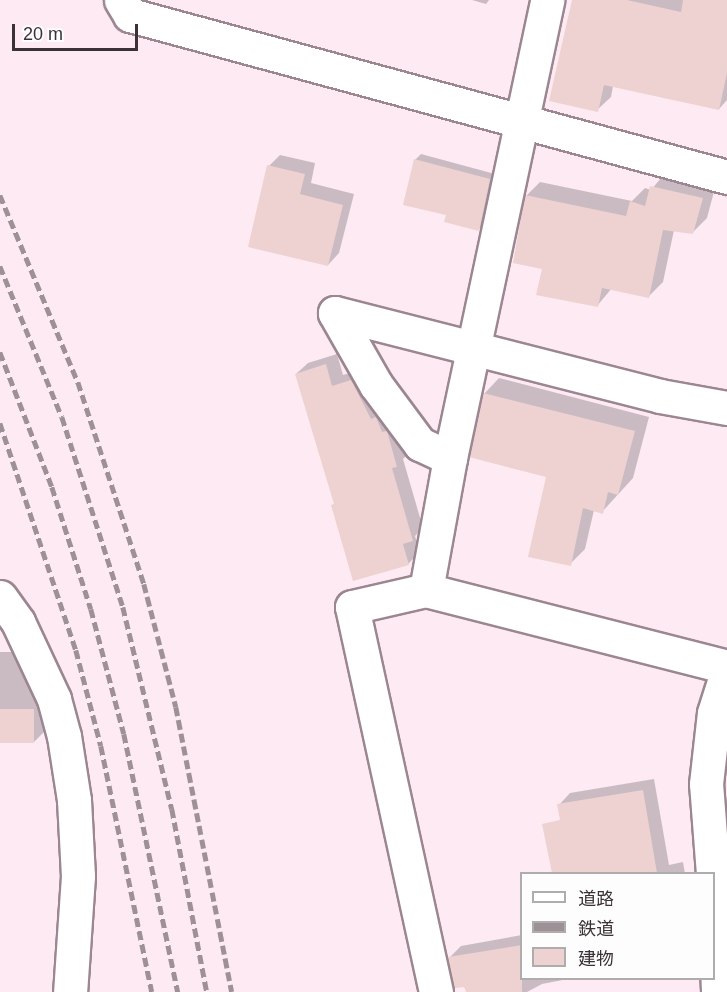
<!DOCTYPE html>
<meta charset="utf-8">
<style>
body{margin:0}
#map{position:relative;width:727px;height:992px;overflow:hidden;background:#fdeaf3;font-family:Arial,"Noto Sans JP",sans-serif}
div>[style]{position:absolute}
.shadow>*{inset:0;background:#0003}
.building>*{inset:0;background:#edd2d1;transform-origin:0 0}
.roads{filter:drop-shadow(2px 0 #9b8691) drop-shadow(-2px 0 #9b8691) drop-shadow(0 2px #9b8691) drop-shadow(0 -2px #9b8691)}
.minor>*{height:33px;margin:-16.5px;padding:0 16.5px;transform-origin:16.5px;border-radius:16.5px;background:#fff}
.rail>*{height:4.5px;margin-top:-2.25px;transform-origin:0;background:repeating-linear-gradient(90deg,#9e9097 0 9px,transparent 0 13.5px)}
span{translate:-50% -50%;white-space:nowrap;text-align:center;line-height:1.15;-webkit-text-stroke:5px #fdfdfd;paint-order:stroke}
.legend{position:absolute;left:520px;top:872px;width:195px;height:108px;box-sizing:border-box;background:#fdfdfd;border:2px solid #afacae;margin:0;padding:8px 10px;list-style:none;font-size:18px;color:#3b3237}
.legend li{display:flex;align-items:center;gap:12px;height:30px}
.legend b{width:30px;border:2px solid #afacae}
.scale{position:absolute;left:12px;top:24px;width:126px;height:27px;box-sizing:border-box;border:3px solid #3b3237;border-top:0;padding-left:8px;font-size:18px;line-height:21px;white-space:nowrap;color:#3b3237;-webkit-text-stroke:4px #fdfdfd;paint-order:stroke}
</style>
<div id="map">
<div class="shadow">
<i style="clip-path:polygon(472px 0,489px 0,486px 4px)"></i>
<i style="clip-path:polygon(572px 0,727px 0,727px 100px,719px 109px,613px 86px,611px 97px,597px 110px)"></i>
<i style="clip-path:polygon(421px 154px,495px 174px,484px 224px,478px 230px,448px 213px,415px 160px)"></i>
<i style="clip-path:polygon(280px 155px,315px 163px,311px 183px,354px 194px,339px 253px,328px 265px,269px 166px)"></i>
<i style="clip-path:polygon(666px 172px,716px 184px,707px 218px,693px 232px,674px 230px,663px 282px,649px 296px,612px 288px,597px 306px,544px 268px,526px 196px,540px 182px,632px 201px,645px 188px,651px 190px)"></i>
<i style="clip-path:polygon(337px 354px,343px 375px,363px 369px,408px 454px,403px 459px,423px 528px,415px 536px,420px 552px,408px 564px,332px 506px,335px 503px,296px 374px,308px 363px)"></i>
<i style="clip-path:polygon(499px 378px,649px 417px,633px 478px,602px 512px,594px 510px,585px 549px,570px 564px,548px 476px,484px 394px)"></i>
<i style="clip-path:polygon(0 652px,32px 652px,32px 694px,50px 694px,50px 726px,34px 742px,0 742px)"></i>
<i style="clip-path:polygon(654px 779px,669px 865px,683px 862px,685px 874px,571px 874px,559px 805px,570px 793px)"></i>
<i style="clip-path:polygon(522px 935px,522px 978px,573px 978px,542px 984px,527px 992px,467px 992px,449px 958px,461px 946px)"></i>
</div>
<div class="building">
<i style="clip-path:polygon(572px 0,627px 0,681px 12px,683px 0,727px 0,727px 73px,719px 110px,604px 85px,598px 112px,549px 101px)"></i>
<i style="clip-path:polygon(414px 159px,490px 179px,479px 231px,444px 222px,446px 215px,403px 205px)"></i>
<i style="clip-path:polygon(267px 165px,305px 174px,300px 194px,343px 205px,328px 266px,248px 247px)"></i>
<i style="clip-path:polygon(650px 186px,703px 198px,693px 234px,663px 230px,649px 298px,602px 288px,598px 307px,536px 295px,542px 269px,513px 263px,525px 195px,626px 216px,630px 201px,645px 206px)"></i>
<i style="clip-path:polygon(326px 364px,332px 386px,351px 380px,371px 419px,376px 417px,382px 432px,387px 431px,397px 467px,392px 468px,413px 541px,403px 544px,409px 565px,353px 581px,331px 505px,334px 504px,295px 374px)"></i>
<i style="clip-path:polygon(483px 393px,635px 431px,618px 495px,608px 492px,603px 514px,583px 508px,571px 566px,528px 557px,546px 477px,469px 457px)"></i>
<i style="left:34px;top:709px;width:34px;height:34px;rotate:90deg"></i>
<i style="clip-path:polygon(643px 790px,657px 873px,552px 873px,542px 824px,560px 820px,557px 804px)"></i>
<i style="clip-path:polygon(522px 945px,522px 992px,466px 992px,465px 987px,454px 988px,448px 957px)"></i>
</div>
<div class="roads">
<div class="minor">
<i style="left:121px;top:0;width:17px;rotate:59deg"></i>
<i style="left:130px;top:15px;width:619px;rotate:15.18deg"></i>
<i style="left:450px;top:458px;width:33px;rotate:-155deg"></i>
<i style="left:420px;top:444px;width:74px;rotate:-126.7deg"></i>
<i style="left:376px;top:385px;width:83px;rotate:-119.7deg"></i>
<i style="left:335px;top:313px;width:335px;rotate:14.3deg"></i>
<i style="left:660px;top:396px;width:68px;rotate:10.2deg"></i>
<i style="left:426px;top:590px;width:311px;rotate:14.3deg"></i>
<i style="left:0;top:597px;width:31px;rotate:54deg"></i>
<i style="left:18px;top:622px;width:85px;rotate:64.9deg"></i>
<i style="left:54px;top:699px;width:38px;rotate:75deg"></i>
<i style="left:64px;top:736px;width:65px;rotate:81.1deg"></i>
<i style="left:74px;top:800px;width:76px;rotate:87deg"></i>
<i style="left:78px;top:876px;width:116px;rotate:93.9deg"></i>
<i style="left:713px;top:874px;width:90px;rotate:-94.4deg"></i>
<i style="left:706px;top:784px;width:71px;rotate:-83.6deg"></i>
<i style="left:714px;top:713px;width:43px;rotate:-72.4deg"></i>
<i style="left:714px;top:887px;width:105px;rotate:87.8deg"></i>
<i style="left:436px;top:992px;width:394px;rotate:-102.3deg"></i>
<i style="left:352px;top:607px;width:76px;rotate:-12.9deg"></i>
<i style="left:426px;top:590px;width:134px;rotate:-79.7deg"></i>
<i style="left:450px;top:458px;width:468px;rotate:-78deg"></i>
</div>
</div>
<div class="rail">
<i style="left:0;top:195px;width:203px;rotate:67.4deg"></i>
<i style="left:78px;top:382px;width:213px;rotate:71.9deg"></i>
<i style="left:144px;top:584px;width:127px;rotate:75.4deg"></i>
<i style="left:176px;top:707px;width:290px;rotate:78.9deg"></i>
<i style="left:0;top:266px;width:163px;rotate:67.7deg"></i>
<i style="left:62px;top:417px;width:200px;rotate:72.2deg"></i>
<i style="left:123px;top:607px;width:208px;rotate:76.4deg"></i>
<i style="left:172px;top:809px;width:186px;rotate:79.2deg"></i>
<i style="left:0;top:352px;width:145px;rotate:68.9deg"></i>
<i style="left:52px;top:487px;width:128px;rotate:72.3deg"></i>
<i style="left:91px;top:609px;width:129px;rotate:75.2deg"></i>
<i style="left:124px;top:734px;width:264px;rotate:78.2deg"></i>
<i style="left:0;top:423px;width:239px;rotate:71.5deg"></i>
<i style="left:76px;top:650px;width:99px;rotate:75.4deg"></i>
<i style="left:101px;top:746px;width:251px;rotate:78.3deg"></i>
</div>
<ul class="legend">
<li><b style="height:8px;background:#fff"></b>道路</li>
<li><b style="height:8px;background:#9e9097"></b>鉄道</li>
<li><b style="height:16px;background:#edd2d1"></b>建物</li>
</ul>
<div class="scale">20 m</div>
</div>
